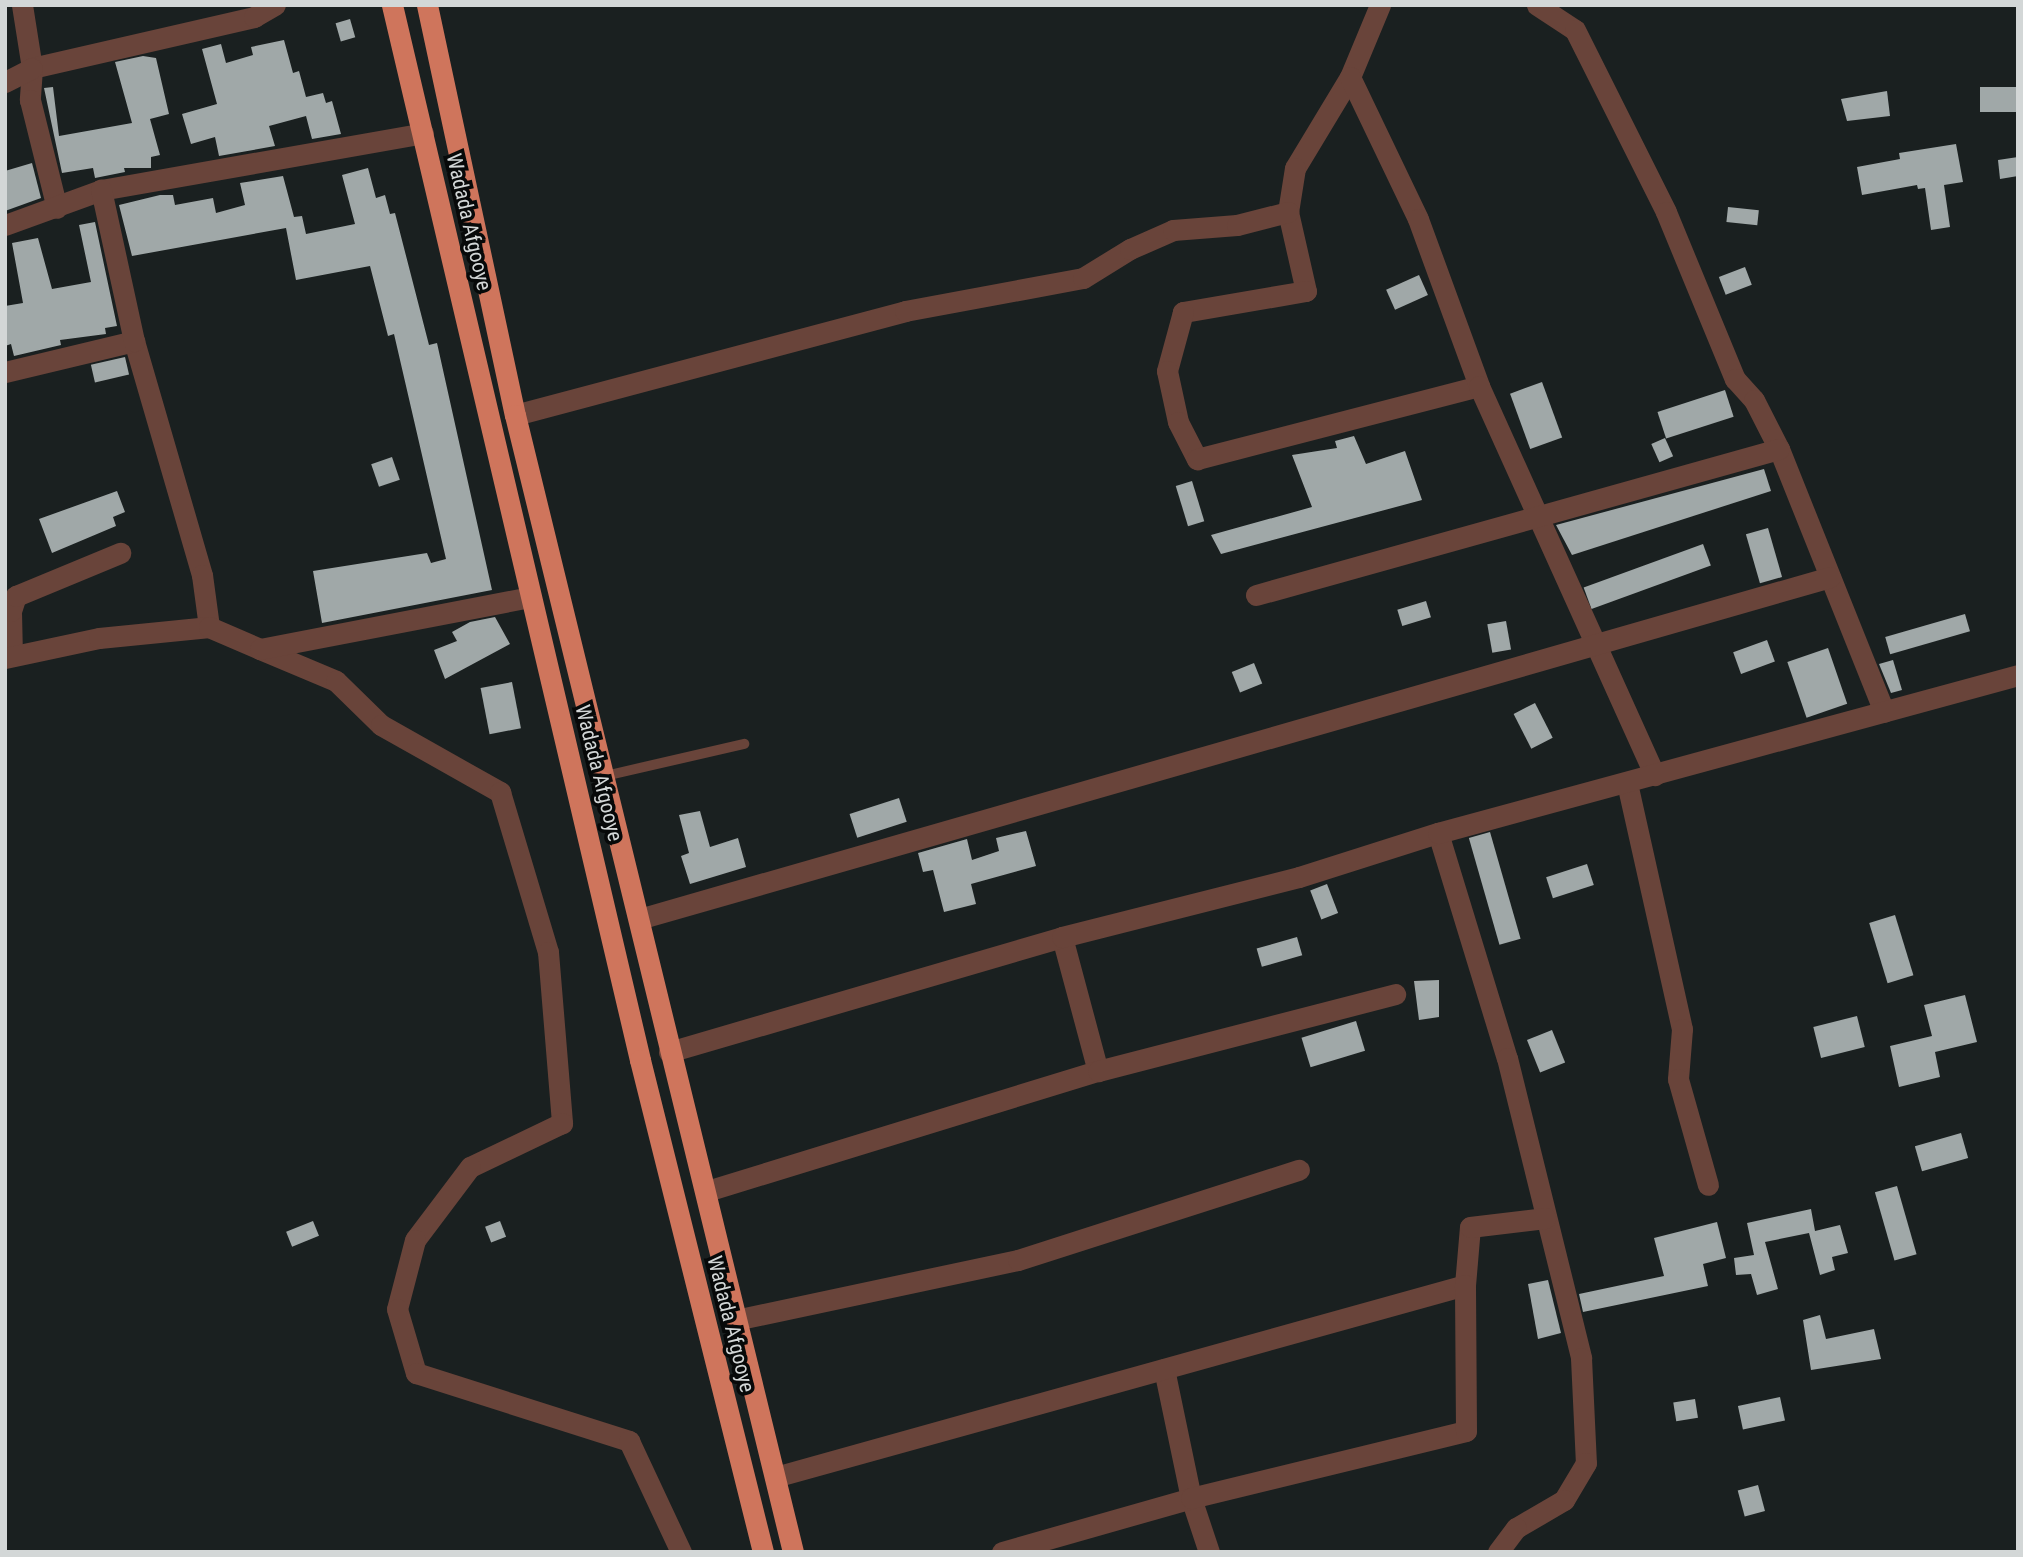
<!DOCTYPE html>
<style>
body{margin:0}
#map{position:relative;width:2023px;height:1557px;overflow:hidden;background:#1a2020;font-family:"Roboto Condensed",sans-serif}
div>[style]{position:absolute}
.building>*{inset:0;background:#a0a8a8;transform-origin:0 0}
.lane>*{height:10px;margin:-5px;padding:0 5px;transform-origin:5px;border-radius:5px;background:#69443a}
.street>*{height:21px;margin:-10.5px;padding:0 10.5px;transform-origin:10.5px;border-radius:10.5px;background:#69443a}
.highway>*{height:21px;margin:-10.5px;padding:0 10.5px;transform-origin:10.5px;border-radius:10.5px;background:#cf755c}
span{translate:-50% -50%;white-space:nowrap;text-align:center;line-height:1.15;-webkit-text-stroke:7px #070909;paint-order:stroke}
.street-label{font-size:21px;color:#d3d7d7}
.frame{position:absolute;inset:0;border:7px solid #d3d7d7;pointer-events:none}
</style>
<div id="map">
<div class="building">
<i style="left:350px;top:19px;width:19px;height:15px;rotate:74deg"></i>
<i style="clip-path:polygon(284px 40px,293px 73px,299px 71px,306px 97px,323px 93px,326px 103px,332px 101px,341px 134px,312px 139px,306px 116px,269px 126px,275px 146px,219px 156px,215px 137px,191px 144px,182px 114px,217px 104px,202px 49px,221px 44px,226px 63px,253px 55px,251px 47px)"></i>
<i style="clip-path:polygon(143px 56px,156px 58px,169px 114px,150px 119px,160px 155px,151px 157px,151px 168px,124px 168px,125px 172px,95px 178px,93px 168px,62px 173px,44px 88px,53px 87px,59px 136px,132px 123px,115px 62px)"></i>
<i style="left:2018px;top:87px;width:25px;height:38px;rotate:90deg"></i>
<i style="clip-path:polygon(1887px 91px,1890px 116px,1847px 121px,1841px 99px)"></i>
<i style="clip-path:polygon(1956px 144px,1963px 182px,1944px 185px,1950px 227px,1931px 230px,1925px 188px,1918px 189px,1917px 185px,1862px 195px,1857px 167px,1900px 159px,1899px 153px)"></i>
<i style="clip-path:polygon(2018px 157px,2018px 176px,2000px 179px,1998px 160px)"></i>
<i style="clip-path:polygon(32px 163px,41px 198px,5px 211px,5px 171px)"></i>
<i style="clip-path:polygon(368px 168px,376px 198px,385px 195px,390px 214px,395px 213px,429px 345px,437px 343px,492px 590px,322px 623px,313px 571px,427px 553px,431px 563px,446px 559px,394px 334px,388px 336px,370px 266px,296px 280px,286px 228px,132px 256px,119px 205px,160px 195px,173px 195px,175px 205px,213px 198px,216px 213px,245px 205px,240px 183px,283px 176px,294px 217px,302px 216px,306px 234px,355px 224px,342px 175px)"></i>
<i style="left:1728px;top:207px;width:31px;height:15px;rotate:6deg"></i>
<i style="clip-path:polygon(95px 222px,117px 326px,105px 328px,106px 334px,60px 340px,61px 345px,14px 356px,11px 344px,5px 346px,5px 306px,23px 303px,12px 243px,38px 238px,52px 289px,91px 282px,79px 225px)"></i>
<i style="left:1745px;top:267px;width:19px;height:28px;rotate:69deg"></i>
<i style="left:1419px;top:275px;width:22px;height:36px;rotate:66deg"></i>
<i style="left:125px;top:357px;width:18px;height:35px;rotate:77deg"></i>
<i style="left:1542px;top:382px;width:59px;height:34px;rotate:70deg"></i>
<i style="left:1725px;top:390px;width:28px;height:71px;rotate:72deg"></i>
<i style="clip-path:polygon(1354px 436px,1366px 464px,1405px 451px,1422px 500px,1221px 554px,1211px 535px,1312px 507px,1292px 455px,1337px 448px,1335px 441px)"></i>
<i style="left:1665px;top:438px;width:20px;height:15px;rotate:66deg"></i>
<i style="left:392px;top:457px;width:24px;height:22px;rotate:71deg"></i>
<i style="clip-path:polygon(1764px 469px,1771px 491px,1572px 555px,1556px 525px)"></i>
<i style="left:1192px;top:481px;width:42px;height:17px;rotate:73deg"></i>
<i style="clip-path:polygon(117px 491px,125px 512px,113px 517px,116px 526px,52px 553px,39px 519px)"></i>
<i style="left:1768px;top:528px;width:51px;height:23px;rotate:74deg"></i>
<i style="left:1703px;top:544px;width:23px;height:127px;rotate:70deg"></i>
<i style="left:1426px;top:601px;width:17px;height:30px;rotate:73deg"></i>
<i style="left:1965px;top:614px;width:18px;height:83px;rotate:74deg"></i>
<i style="clip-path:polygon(495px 617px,510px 644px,445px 679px,434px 650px,457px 641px,452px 632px,470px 622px)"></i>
<i style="left:1506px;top:621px;width:29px;height:19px;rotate:80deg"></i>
<i style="left:1767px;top:640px;width:23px;height:36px;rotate:70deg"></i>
<i style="left:1828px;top:648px;width:59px;height:43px;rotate:71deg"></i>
<i style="clip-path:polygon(1893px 660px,1902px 690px,1891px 693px,1879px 664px)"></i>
<i style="left:1254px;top:663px;width:22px;height:24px;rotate:68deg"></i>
<i style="left:512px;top:682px;width:47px;height:32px;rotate:79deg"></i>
<i style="left:1535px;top:703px;width:39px;height:24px;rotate:63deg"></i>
<i style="left:899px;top:798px;width:25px;height:52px;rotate:72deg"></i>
<i style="clip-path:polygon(700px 811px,710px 847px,738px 838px,746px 867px,690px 884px,681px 856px,689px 853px,679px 815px)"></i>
<i style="clip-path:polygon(1026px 831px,1036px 866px,971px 884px,976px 904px,944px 912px,933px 870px,923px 872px,918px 853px,967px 839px,972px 860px,999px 851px,996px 838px)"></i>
<i style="left:1490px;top:832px;width:111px;height:22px;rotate:74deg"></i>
<i style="left:1587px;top:864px;width:22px;height:43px;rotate:72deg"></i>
<i style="left:1327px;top:884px;width:31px;height:18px;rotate:69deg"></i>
<i style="left:1895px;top:915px;width:63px;height:27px;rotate:73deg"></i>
<i style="left:1297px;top:937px;width:19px;height:42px;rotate:74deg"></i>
<i style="clip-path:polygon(1439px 980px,1439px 1017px,1419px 1020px,1414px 981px)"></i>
<i style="clip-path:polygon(1965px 995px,1977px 1042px,1935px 1052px,1940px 1077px,1899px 1087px,1890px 1046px,1932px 1036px,1924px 1005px)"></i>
<i style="left:1857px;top:1016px;width:32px;height:45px;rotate:76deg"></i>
<i style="left:1356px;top:1021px;width:31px;height:57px;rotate:73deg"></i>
<i style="left:1552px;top:1030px;width:35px;height:27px;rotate:68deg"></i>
<i style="left:1961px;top:1133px;width:26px;height:48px;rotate:74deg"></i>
<i style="left:1897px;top:1186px;width:71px;height:23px;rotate:74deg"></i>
<i style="clip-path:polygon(1811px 1209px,1815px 1231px,1840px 1225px,1848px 1253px,1832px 1257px,1835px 1270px,1820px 1275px,1809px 1233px,1765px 1242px,1778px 1289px,1757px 1295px,1751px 1274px,1736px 1275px,1734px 1258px,1754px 1255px,1747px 1223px)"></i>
<i style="left:313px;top:1221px;width:16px;height:29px;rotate:68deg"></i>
<i style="left:500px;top:1221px;width:17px;height:16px;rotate:69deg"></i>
<i style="clip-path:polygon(1717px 1222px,1726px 1258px,1703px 1264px,1708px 1286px,1583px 1312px,1579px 1294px,1664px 1276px,1654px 1238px)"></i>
<i style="clip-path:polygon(1548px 1280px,1561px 1333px,1538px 1339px,1528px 1284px)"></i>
<i style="clip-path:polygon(1820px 1315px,1826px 1339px,1874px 1329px,1881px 1359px,1811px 1370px,1803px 1320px)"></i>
<i style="left:1780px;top:1397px;width:24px;height:43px;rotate:78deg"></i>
<i style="left:1695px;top:1399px;width:19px;height:22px;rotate:81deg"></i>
<i style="left:1758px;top:1485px;width:27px;height:21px;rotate:75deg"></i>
</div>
<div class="lane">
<i style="left:605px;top:776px;width:143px;rotate:-13deg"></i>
</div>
<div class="street">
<i style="left:22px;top:5px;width:64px;rotate:81deg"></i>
<i style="left:32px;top:68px;width:228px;rotate:-12.9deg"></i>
<i style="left:254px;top:17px;width:24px;rotate:-30deg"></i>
<i style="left:1380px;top:5px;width:78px;rotate:112.6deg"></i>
<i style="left:1350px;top:77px;width:106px;rotate:121.1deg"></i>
<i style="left:1295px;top:168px;width:45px;rotate:99deg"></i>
<i style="left:1288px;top:212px;width:81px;rotate:77.2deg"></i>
<i style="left:1306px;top:291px;width:125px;rotate:170.3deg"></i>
<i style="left:1183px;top:312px;width:61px;rotate:105.2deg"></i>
<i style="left:1167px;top:371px;width:52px;rotate:77.8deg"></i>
<i style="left:1178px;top:422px;width:42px;rotate:62.8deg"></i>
<i style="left:1197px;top:459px;width:291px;rotate:-14.5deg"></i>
<i style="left:1537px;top:5px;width:45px;rotate:33.3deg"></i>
<i style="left:1575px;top:30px;width:203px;rotate:63.4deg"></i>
<i style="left:1666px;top:212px;width:181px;rotate:67.6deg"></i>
<i style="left:1735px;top:379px;width:28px;rotate:48deg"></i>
<i style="left:1754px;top:400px;width:55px;rotate:63deg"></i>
<i style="left:1779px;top:449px;width:283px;rotate:68.2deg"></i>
<i style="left:32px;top:68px;width:32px;rotate:94deg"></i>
<i style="left:30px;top:100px;width:111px;rotate:76deg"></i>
<i style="left:1350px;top:77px;width:157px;rotate:64.4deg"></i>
<i style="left:1418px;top:219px;width:178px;rotate:69.9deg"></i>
<i style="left:1479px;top:386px;width:427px;rotate:65.7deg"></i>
<i style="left:5px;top:82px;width:30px;rotate:-27deg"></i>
<i style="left:5px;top:225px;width:102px;rotate:-20deg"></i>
<i style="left:101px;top:190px;width:327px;rotate:-10deg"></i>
<i style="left:134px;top:341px;width:244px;rotate:73.8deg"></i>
<i style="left:202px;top:575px;width:52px;rotate:82.3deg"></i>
<i style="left:5px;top:372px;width:133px;rotate:-13.5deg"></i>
<i style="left:134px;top:341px;width:155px;rotate:-102.3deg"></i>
<i style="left:515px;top:415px;width:404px;rotate:-14.9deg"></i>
<i style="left:905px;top:311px;width:181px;rotate:-10.5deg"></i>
<i style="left:1083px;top:278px;width:55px;rotate:-31.7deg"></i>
<i style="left:1130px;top:249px;width:47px;rotate:-23.8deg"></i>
<i style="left:1173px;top:230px;width:64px;rotate:-4.5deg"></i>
<i style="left:1237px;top:225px;width:53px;rotate:-14.3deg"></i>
<i style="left:1256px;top:595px;width:543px;rotate:-15.6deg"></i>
<i style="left:260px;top:649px;width:82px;rotate:22.8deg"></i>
<i style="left:336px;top:681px;width:63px;rotate:44.4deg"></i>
<i style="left:381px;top:725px;width:137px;rotate:29.4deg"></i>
<i style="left:500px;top:792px;width:167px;rotate:73.3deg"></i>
<i style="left:548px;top:952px;width:172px;rotate:85.3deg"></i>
<i style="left:562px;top:1123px;width:102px;rotate:154.4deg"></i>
<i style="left:470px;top:1167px;width:91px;rotate:127deg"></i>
<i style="left:415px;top:1240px;width:71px;rotate:104.6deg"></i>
<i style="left:397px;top:1309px;width:67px;rotate:73.5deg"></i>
<i style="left:416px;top:1373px;width:224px;rotate:17.7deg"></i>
<i style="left:629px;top:1441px;width:123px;rotate:64.9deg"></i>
<i style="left:12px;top:656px;width:45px;rotate:-91.3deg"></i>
<i style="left:11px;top:611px;width:16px;rotate:-72deg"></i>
<i style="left:16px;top:596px;width:113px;rotate:-22.5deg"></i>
<i style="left:5px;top:658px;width:96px;rotate:-12deg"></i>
<i style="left:99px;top:638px;width:111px;rotate:-5.7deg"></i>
<i style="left:209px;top:627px;width:56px;rotate:23.3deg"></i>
<i style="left:260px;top:649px;width:275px;rotate:-10.9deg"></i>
<i style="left:1627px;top:783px;width:252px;rotate:77.4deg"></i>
<i style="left:1682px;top:1029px;width:50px;rotate:94.6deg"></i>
<i style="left:1678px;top:1079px;width:110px;rotate:74.2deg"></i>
<i style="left:1438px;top:833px;width:235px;rotate:73deg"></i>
<i style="left:1507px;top:1058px;width:309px;rotate:76.1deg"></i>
<i style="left:1581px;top:1358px;width:105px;rotate:87.3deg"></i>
<i style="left:1586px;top:1463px;width:43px;rotate:120.7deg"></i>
<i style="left:1564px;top:1500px;width:56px;rotate:149.7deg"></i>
<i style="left:1516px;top:1528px;width:30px;rotate:127deg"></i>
<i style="left:639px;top:919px;width:1239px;rotate:-16.02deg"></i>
<i style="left:1062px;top:937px;width:139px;rotate:75deg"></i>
<i style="left:669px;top:1052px;width:409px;rotate:-16.3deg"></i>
<i style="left:1062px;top:937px;width:244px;rotate:-14.2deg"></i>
<i style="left:1299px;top:877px;width:146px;rotate:-17.6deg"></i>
<i style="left:1438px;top:833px;width:601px;rotate:-15.24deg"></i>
<i style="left:707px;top:1191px;width:409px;rotate:-17.1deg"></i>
<i style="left:1098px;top:1071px;width:307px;rotate:-14.5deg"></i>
<i style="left:740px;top:1319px;width:284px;rotate:-12deg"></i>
<i style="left:1018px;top:1260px;width:295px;rotate:-17.8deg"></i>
<i style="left:1164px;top:1369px;width:132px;rotate:78.2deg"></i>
<i style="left:1191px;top:1498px;width:57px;rotate:71.6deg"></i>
<i style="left:775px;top:1477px;width:716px;rotate:-15.55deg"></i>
<i style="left:1465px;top:1285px;width:58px;rotate:-85.1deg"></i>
<i style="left:1470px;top:1227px;width:76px;rotate:-6.8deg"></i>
<i style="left:1002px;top:1552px;width:197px;rotate:-15.9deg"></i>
<i style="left:1191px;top:1498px;width:283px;rotate:-13.7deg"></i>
<i style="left:1466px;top:1431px;width:146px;rotate:-90.4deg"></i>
</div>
<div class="highway">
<i style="left:392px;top:5px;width:1084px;rotate:76.77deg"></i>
<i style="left:640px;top:1060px;width:507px;rotate:75.96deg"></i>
<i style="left:427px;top:5px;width:419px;rotate:77.9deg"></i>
<i style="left:515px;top:415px;width:1170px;rotate:76.26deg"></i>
</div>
<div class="street-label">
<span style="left:469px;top:222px;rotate:77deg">Wadada Afgooye</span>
<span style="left:599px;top:773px;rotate:76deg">Wadada Afgooye</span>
<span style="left:731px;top:1324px;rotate:76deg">Wadada Afgooye</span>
</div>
<div class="frame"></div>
</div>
